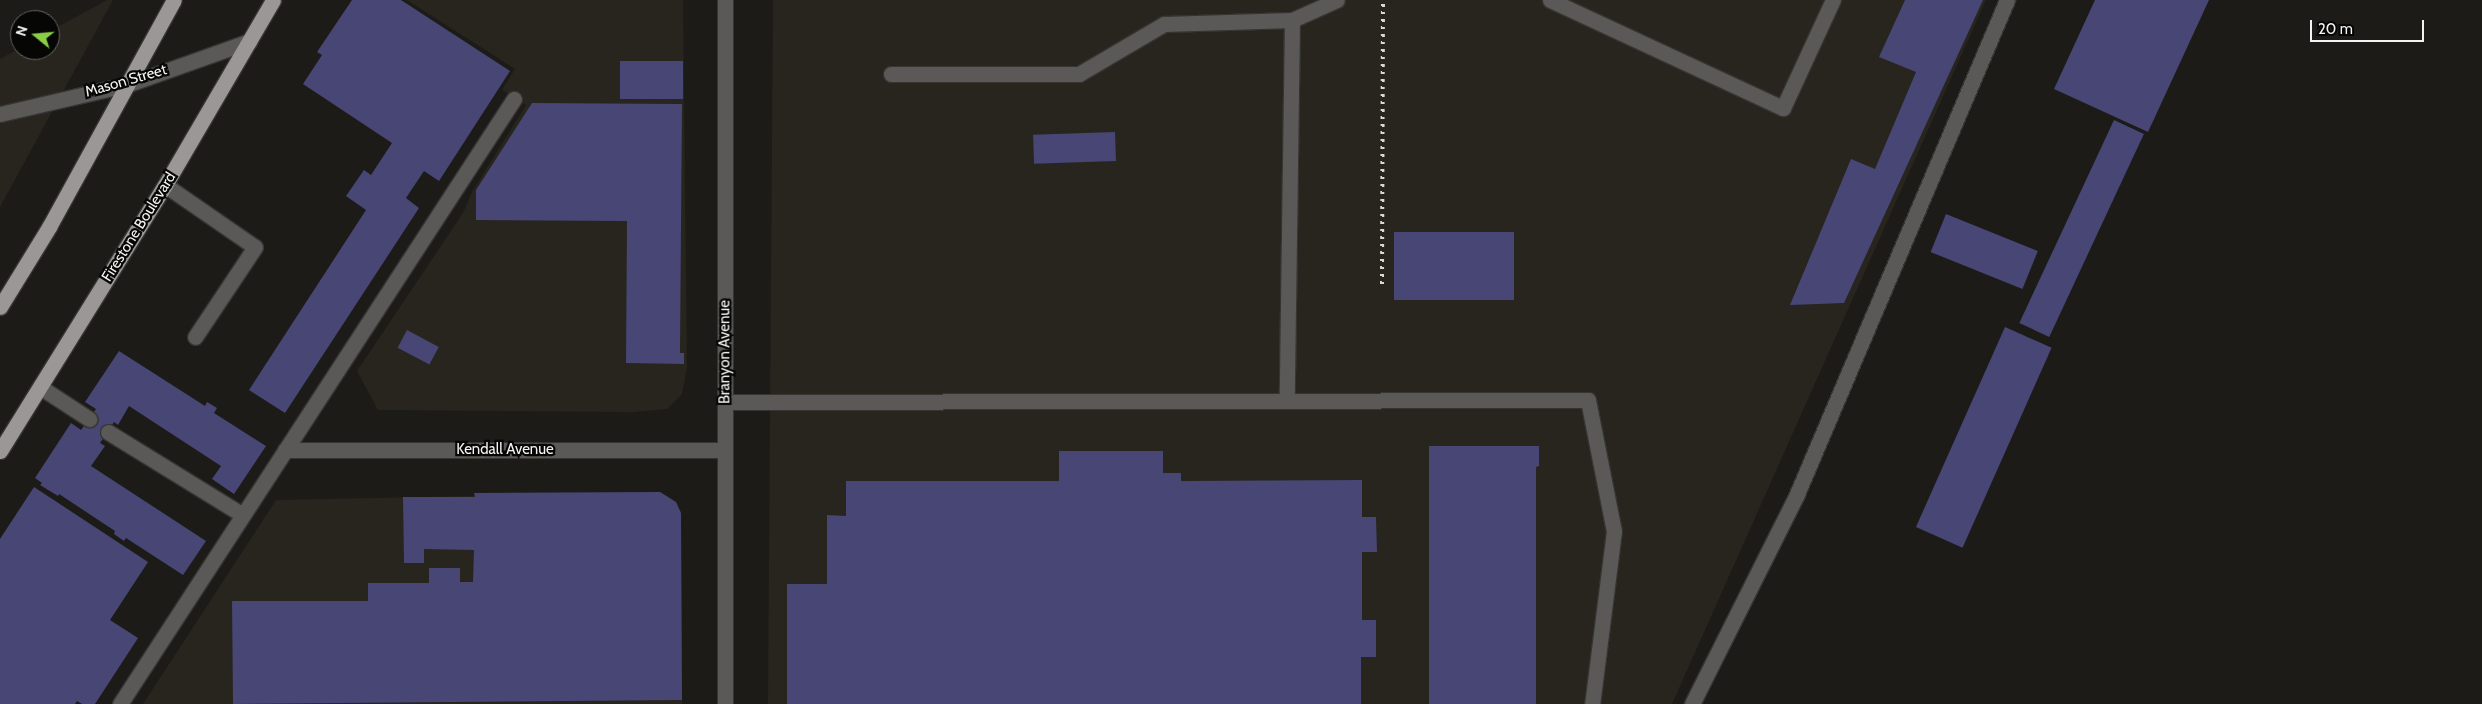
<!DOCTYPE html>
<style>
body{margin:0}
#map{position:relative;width:2482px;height:704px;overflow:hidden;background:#1c1b18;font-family:Cabin,sans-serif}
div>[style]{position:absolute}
.built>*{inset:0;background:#27251d}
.building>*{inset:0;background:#474675;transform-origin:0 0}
.roads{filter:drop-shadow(1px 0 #363532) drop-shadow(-1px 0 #363532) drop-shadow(0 1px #363532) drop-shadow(0 -1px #363532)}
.lane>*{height:15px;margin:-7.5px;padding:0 7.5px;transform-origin:7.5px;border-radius:7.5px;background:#5a5958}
.street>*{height:15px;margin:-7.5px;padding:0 7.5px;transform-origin:7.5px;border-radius:7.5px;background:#5a5958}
.primary>*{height:15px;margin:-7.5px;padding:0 7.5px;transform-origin:7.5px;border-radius:7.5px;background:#9b9797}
.rail>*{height:4px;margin-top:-2px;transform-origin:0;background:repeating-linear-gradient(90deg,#d8d8d6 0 2.5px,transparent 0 7.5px)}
span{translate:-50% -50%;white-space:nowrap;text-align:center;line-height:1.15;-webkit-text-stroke:4.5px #060605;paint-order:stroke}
.street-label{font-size:15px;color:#f3f3f1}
.north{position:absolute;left:10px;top:10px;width:50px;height:50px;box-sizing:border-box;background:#060605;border:1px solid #656563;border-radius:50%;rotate:287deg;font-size:14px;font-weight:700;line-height:20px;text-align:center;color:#f3f3f1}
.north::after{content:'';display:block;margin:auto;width:18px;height:22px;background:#8bce46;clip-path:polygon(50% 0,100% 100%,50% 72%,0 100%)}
.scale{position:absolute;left:2310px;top:20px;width:114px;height:22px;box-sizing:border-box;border:2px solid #f3f3f1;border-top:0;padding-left:6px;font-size:15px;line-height:18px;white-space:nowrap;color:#f3f3f1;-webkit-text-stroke:4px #060605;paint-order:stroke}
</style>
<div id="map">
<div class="built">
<i style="clip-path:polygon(107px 0,113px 0,0 207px,0 59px,20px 48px,20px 50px,50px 50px,50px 31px)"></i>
<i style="clip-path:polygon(407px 0,683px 0,687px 367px,682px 394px,667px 409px,633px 412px,378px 410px,357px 371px,463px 213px,472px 192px,526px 105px,502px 90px,515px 69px)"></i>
<i style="clip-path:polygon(773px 0,1986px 0,1672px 704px,768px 704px)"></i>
<i style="clip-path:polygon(660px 492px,676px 502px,681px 513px,682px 704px,143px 704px,276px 500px)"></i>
</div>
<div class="building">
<i style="clip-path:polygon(352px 0,401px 0,510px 71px,439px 181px,424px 171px,406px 198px,419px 208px,285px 413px,249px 390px,366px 210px,346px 196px,364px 170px,371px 175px,392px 143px,303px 84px,322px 55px,317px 52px)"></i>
<i style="clip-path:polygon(1905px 0,1983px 0,1844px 303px,1790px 305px,1851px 159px,1875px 169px,1916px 72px,1879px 57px)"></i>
<i style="clip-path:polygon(2095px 0,2209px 0,2148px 132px,2054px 89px)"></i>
<i style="left:620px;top:61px;width:63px;height:38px"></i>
<i style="clip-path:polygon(532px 103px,682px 104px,680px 353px,684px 353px,684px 364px,626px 363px,627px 221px,476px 220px,476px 190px)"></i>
<i style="left:2114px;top:120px;width:33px;height:224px;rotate:25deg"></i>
<i style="left:1115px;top:132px;width:29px;height:82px;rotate:88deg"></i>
<i style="left:1946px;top:214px;width:99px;height:41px;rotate:22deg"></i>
<i style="left:1394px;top:232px;width:120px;height:68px"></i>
<i style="left:2005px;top:327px;width:51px;height:219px;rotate:24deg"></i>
<i style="left:407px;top:330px;width:36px;height:20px;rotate:28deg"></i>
<i style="clip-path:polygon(119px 351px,205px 406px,207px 402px,217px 408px,214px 413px,266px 446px,234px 494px,212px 479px,221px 466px,129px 406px,118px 425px,114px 422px,100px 443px,105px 446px,91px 466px,206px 541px,183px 575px,126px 538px,124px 541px,114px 534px,115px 531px,59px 494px,58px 496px,40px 485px,42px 483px,35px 478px,71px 423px,81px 430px,96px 409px,85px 402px)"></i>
<i style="clip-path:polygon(1429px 446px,1539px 446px,1539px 466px,1536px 467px,1536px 704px,1429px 704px)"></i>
<i style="clip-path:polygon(1059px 451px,1163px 451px,1163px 473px,1181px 473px,1181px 481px,1362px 480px,1362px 517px,1376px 517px,1377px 552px,1362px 552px,1362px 620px,1376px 620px,1376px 657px,1361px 657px,1361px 704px,787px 704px,787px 584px,827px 584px,827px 515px,846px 516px,846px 481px,1059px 481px)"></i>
<i style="clip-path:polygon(34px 487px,148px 562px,110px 620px,138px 638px,95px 704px,82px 704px,77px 701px,75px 704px,0 704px,0 539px)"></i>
<i style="clip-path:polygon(660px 492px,676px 502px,681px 513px,682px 700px,233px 704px,232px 601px,368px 601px,368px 583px,429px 583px,429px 568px,460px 568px,460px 582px,473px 582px,474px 550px,424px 549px,424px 563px,404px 563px,403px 497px,475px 497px,474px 493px)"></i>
</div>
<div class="roads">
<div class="lane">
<i style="left:1550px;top:0;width:257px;rotate:24.9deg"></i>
<i style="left:1783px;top:108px;width:119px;rotate:-65.2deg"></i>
<i style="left:1292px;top:20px;width:49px;rotate:-24deg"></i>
<i style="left:891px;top:74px;width:188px"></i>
<i style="left:1079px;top:74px;width:99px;rotate:-30.5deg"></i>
<i style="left:1164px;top:24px;width:128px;rotate:-1.8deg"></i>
<i style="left:1292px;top:20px;width:381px;rotate:90.8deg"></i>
<i style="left:165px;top:185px;width:109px;rotate:34.6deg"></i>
<i style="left:255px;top:247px;width:108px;rotate:123.7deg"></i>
<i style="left:40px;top:387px;width:59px;rotate:33.1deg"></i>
<i style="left:725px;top:402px;width:863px;rotate:-0.13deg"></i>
<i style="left:1588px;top:400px;width:134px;rotate:78.8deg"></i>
<i style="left:1614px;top:531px;width:174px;rotate:97.2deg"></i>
<i style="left:108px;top:432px;width:158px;rotate:31.6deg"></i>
<i style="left:120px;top:704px;width:722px;rotate:-56.93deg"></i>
<i style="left:1692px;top:704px;width:235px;rotate:-63.4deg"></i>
<i style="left:1797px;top:494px;width:537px;rotate:-66.97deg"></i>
</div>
<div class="street">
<i style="left:0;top:114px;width:132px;rotate:-13.1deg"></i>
<i style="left:129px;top:84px;width:128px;rotate:-19.6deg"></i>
<i style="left:285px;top:450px;width:440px"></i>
<i style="left:725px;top:704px;width:704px;rotate:-90deg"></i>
</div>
<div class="primary">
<i style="left:0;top:307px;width:94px;rotate:-58.5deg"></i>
<i style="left:49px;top:227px;width:259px;rotate:-61.2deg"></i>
<i style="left:0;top:451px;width:313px;rotate:-58.2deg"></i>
<i style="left:165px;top:185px;width:214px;rotate:-59.7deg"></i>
</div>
</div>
<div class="rail">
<i style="left:1382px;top:284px;width:284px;rotate:-89.8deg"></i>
</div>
<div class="street-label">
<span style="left:126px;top:81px;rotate:-16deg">Mason Street</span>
<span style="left:139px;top:227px;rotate:-58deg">Firestone Boulevard</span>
<span style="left:725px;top:352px;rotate:-90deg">Branyon Avenue</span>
<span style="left:505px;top:450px">Kendall Avenue</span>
</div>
<div class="north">N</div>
<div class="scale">20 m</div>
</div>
